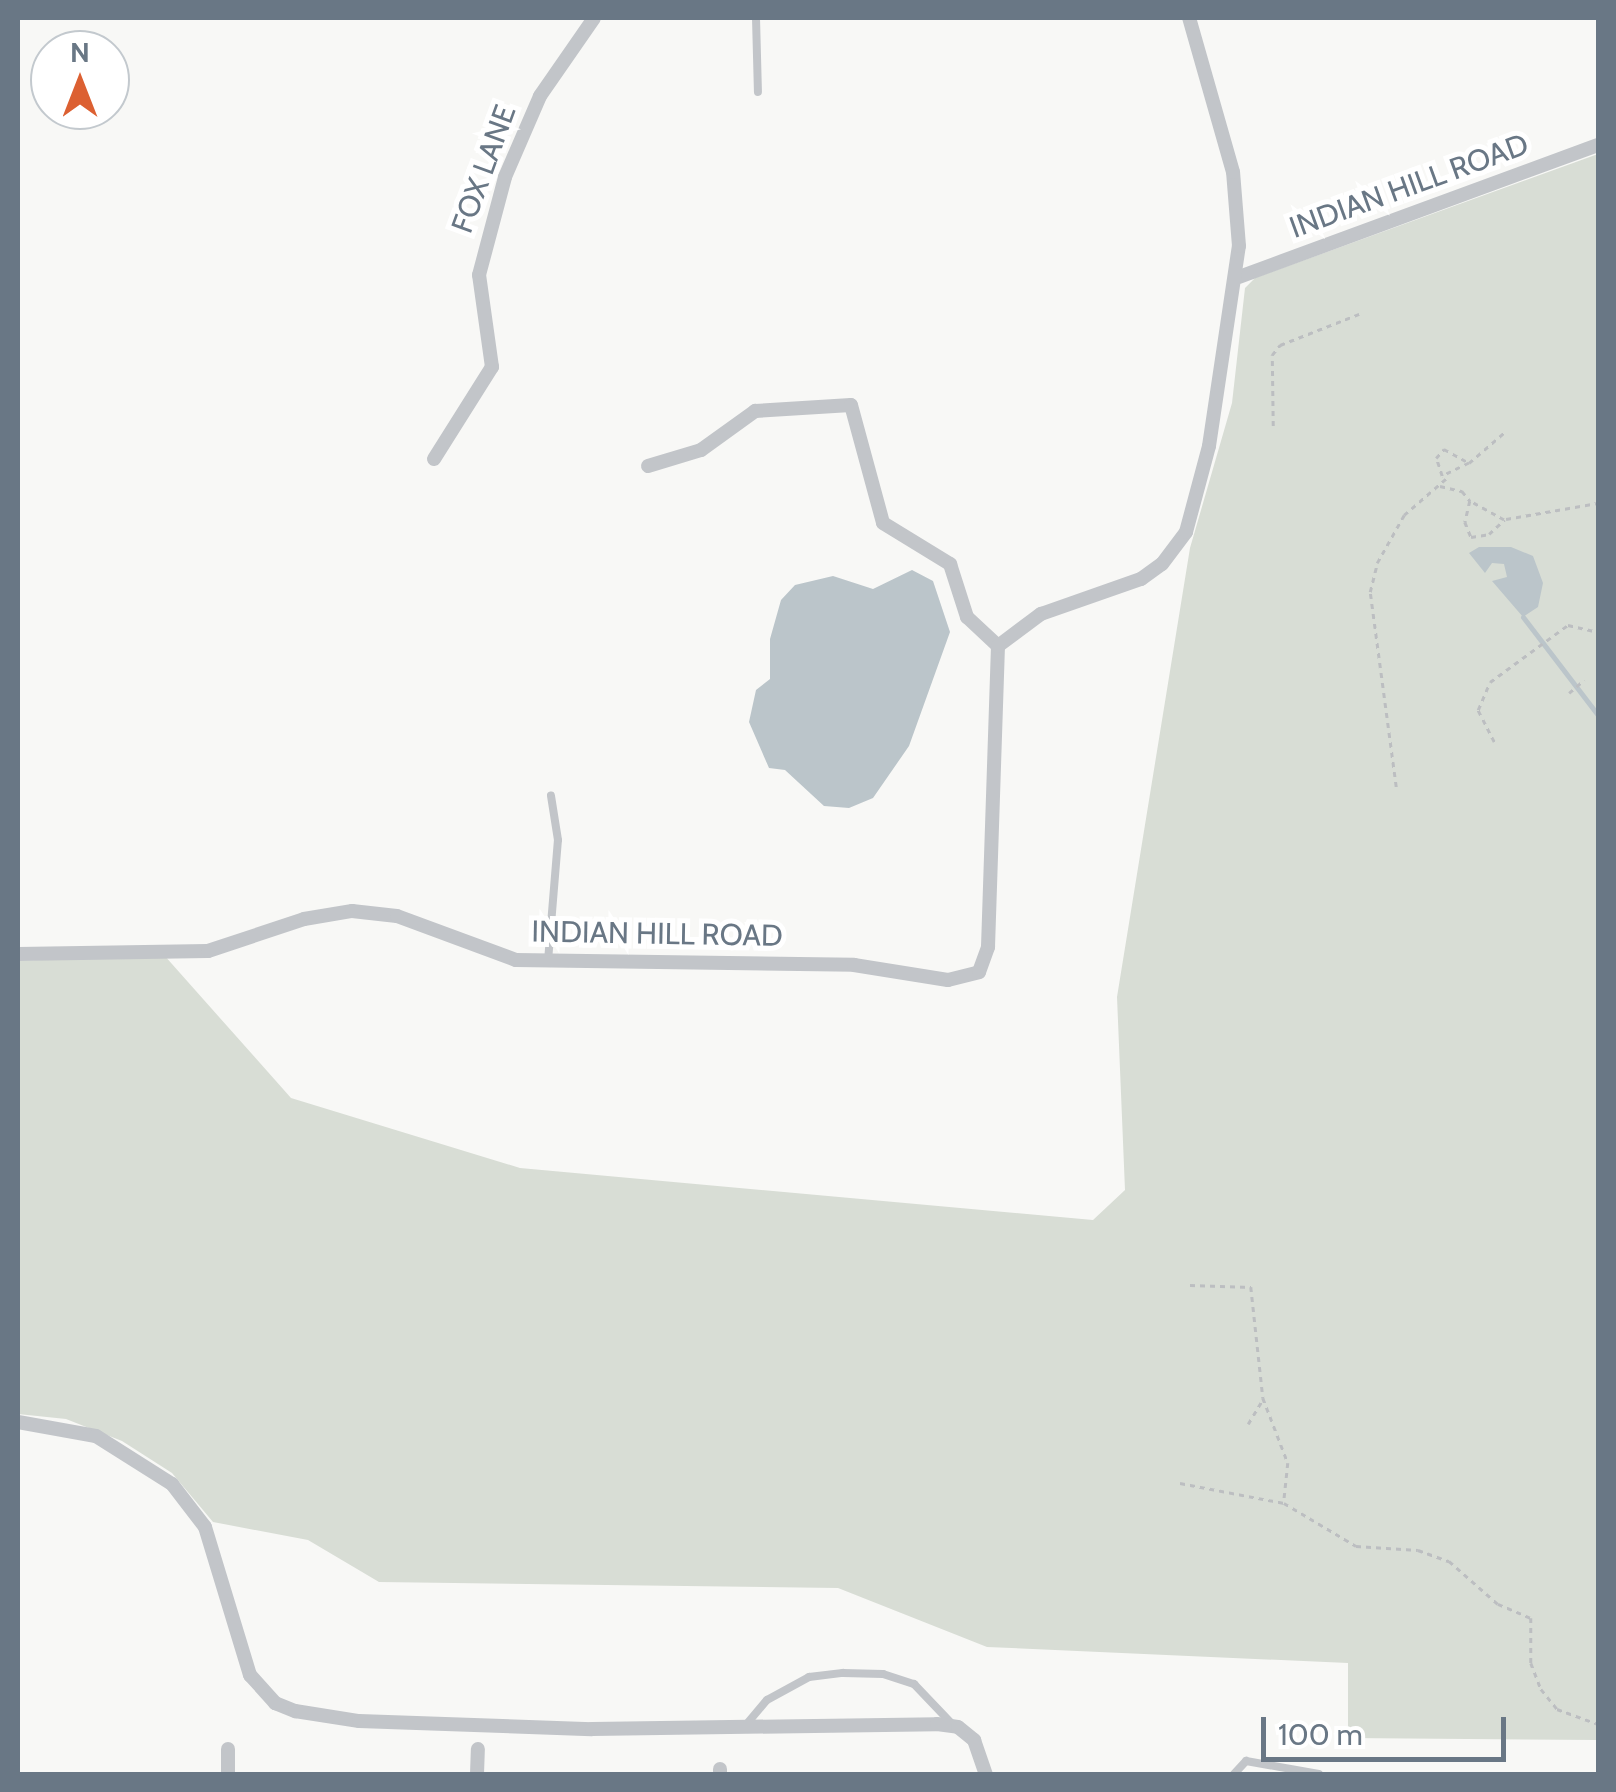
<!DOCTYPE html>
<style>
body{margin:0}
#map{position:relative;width:1616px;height:1792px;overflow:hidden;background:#f8f8f6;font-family:Cabin,sans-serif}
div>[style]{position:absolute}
.green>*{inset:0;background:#d8ddd5}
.water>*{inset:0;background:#bbc5ca}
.stream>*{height:5px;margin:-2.5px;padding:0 2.5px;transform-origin:2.5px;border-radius:2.5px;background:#bbc5ca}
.path>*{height:2.5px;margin-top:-1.25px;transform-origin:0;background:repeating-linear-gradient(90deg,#bcbec1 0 5px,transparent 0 10px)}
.lane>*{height:8px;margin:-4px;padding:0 4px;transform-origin:4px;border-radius:4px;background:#c2c5c9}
.street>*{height:14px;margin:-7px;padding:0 7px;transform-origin:7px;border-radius:7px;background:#c2c5c9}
span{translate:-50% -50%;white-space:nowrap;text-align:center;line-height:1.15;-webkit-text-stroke:10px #fff;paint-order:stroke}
.street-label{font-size:30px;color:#697785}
.frame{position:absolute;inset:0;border:20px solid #697785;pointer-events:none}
.north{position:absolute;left:30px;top:30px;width:100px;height:100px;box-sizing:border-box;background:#fff;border:2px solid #c3c9ce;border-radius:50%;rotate:0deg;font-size:28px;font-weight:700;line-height:40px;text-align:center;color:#697785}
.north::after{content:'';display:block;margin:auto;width:35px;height:45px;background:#dc6032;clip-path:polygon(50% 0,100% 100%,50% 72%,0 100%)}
.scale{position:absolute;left:1261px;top:1717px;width:245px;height:45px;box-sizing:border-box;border:5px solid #697785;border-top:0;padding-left:12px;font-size:30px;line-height:35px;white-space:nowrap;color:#697785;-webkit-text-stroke:8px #fff;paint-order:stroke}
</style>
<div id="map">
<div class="green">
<i style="clip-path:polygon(1598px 154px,1598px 1740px,1348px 1738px,1348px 1663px,987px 1647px,838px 1588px,379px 1582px,308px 1540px,213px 1522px,172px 1473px,122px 1441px,66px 1419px,18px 1414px,18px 961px,164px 955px,291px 1098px,520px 1168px,1093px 1220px,1125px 1190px,1117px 997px,1190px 548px,1232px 403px,1245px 288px,1255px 278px)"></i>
</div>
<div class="water">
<i style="clip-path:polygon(1479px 547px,1511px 547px,1533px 556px,1543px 583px,1538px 607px,1523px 617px,1492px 581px,1507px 577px,1504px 564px,1492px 563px,1485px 573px,1469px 553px)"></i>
<i style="clip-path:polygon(912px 570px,933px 581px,950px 632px,909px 746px,873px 798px,849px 808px,824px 806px,785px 770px,769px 768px,749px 722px,756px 690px,770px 679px,770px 639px,781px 600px,795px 585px,833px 576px,873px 589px)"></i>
</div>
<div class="stream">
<i style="left:1523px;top:617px;width:123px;rotate:52.6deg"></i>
</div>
<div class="path">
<i style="left:1273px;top:426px;width:71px;rotate:-90.8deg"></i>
<i style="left:1272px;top:355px;width:13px;rotate:-51deg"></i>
<i style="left:1280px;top:345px;width:85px;rotate:-21.4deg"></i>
<i style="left:1469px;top:463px;width:30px;rotate:154deg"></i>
<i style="left:1442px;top:476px;width:19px;rotate:-108deg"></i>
<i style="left:1436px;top:458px;width:12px;rotate:-48deg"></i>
<i style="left:1444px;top:449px;width:29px;rotate:29deg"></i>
<i style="left:1469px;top:463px;width:49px;rotate:-40.9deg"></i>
<i style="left:1440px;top:486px;width:23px;rotate:13deg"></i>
<i style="left:1462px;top:491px;width:13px;rotate:51deg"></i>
<i style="left:1470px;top:501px;width:22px;rotate:103deg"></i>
<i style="left:1465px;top:522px;width:16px;rotate:68deg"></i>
<i style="left:1471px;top:537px;width:18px;rotate:-9deg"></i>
<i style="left:1489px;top:534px;width:21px;rotate:-43deg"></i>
<i style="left:1504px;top:520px;width:39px;rotate:-151deg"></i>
<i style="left:1506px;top:519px;width:93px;rotate:-9.9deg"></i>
<i style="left:1569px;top:693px;width:20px;rotate:-41deg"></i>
<i style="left:1494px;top:742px;width:36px;rotate:-117deg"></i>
<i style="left:1478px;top:710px;width:30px;rotate:-67deg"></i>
<i style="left:1490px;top:682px;width:97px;rotate:-36.2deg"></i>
<i style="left:1568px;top:625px;width:31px;rotate:13deg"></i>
<i style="left:1396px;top:787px;width:197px;rotate:-97.6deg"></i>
<i style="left:1370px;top:592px;width:30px;rotate:-76deg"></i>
<i style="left:1377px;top:563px;width:55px;rotate:-60.6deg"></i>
<i style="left:1404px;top:515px;width:60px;rotate:-40.9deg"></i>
<i style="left:1190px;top:1285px;width:61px;rotate:1.9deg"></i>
<i style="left:1251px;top:1287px;width:112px;rotate:83.8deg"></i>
<i style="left:1263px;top:1398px;width:70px;rotate:69deg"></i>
<i style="left:1288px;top:1463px;width:39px;rotate:96deg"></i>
<i style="left:1248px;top:1424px;width:29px;rotate:-59deg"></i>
<i style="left:1180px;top:1483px;width:106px;rotate:10.9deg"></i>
<i style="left:1284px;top:1503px;width:84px;rotate:30.8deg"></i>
<i style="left:1356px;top:1546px;width:62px;rotate:3.7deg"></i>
<i style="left:1418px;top:1550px;width:33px;rotate:20deg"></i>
<i style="left:1449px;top:1561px;width:65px;rotate:41.3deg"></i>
<i style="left:1498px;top:1604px;width:36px;rotate:23deg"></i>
<i style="left:1531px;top:1618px;width:45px;rotate:90deg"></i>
<i style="left:1531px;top:1663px;width:28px;rotate:69deg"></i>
<i style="left:1541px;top:1689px;width:26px;rotate:51deg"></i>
<i style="left:1557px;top:1709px;width:44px;rotate:20.1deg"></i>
</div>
<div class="lane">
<i style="left:756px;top:18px;width:74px;rotate:88.5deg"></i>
<i style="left:548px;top:961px;width:121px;rotate:-85.3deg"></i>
<i style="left:558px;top:840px;width:45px;rotate:-99deg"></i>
<i style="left:745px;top:1726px;width:34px;rotate:-50deg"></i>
<i style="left:767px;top:1700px;width:48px;rotate:-28.7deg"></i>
<i style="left:809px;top:1677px;width:34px;rotate:-7deg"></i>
<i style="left:843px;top:1673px;width:40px;rotate:1.4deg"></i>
<i style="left:883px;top:1674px;width:33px;rotate:18deg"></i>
<i style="left:914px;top:1684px;width:57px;rotate:46.4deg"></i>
<i style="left:1234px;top:1774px;width:18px;rotate:-47deg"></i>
<i style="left:1246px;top:1761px;width:74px;rotate:10.1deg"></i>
</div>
<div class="street">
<i style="left:1239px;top:277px;width:382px;rotate:-20.2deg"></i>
<i style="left:434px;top:459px;width:109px;rotate:-57.8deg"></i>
<i style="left:492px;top:367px;width:93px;rotate:-98deg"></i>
<i style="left:479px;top:275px;width:101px;rotate:-75.1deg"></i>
<i style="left:505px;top:177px;width:88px;rotate:-66.6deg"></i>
<i style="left:540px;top:96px;width:95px;rotate:-55.3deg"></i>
<i style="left:648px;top:466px;width:55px;rotate:-16.8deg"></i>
<i style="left:701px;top:450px;width:67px;rotate:-35.8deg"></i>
<i style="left:755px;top:411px;width:96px;rotate:-3.6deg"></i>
<i style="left:851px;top:405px;width:122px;rotate:74.8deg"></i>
<i style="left:883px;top:523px;width:79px;rotate:31.5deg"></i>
<i style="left:950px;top:564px;width:56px;rotate:72.2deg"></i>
<i style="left:967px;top:617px;width:42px;rotate:43.1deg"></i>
<i style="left:18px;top:954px;width:190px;rotate:-0.9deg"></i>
<i style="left:208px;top:951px;width:101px;rotate:-18.4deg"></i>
<i style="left:304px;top:919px;width:49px;rotate:-9.5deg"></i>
<i style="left:352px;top:911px;width:45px;rotate:6.3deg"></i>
<i style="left:397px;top:916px;width:127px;rotate:20.3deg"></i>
<i style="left:516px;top:960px;width:338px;rotate:0.8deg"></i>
<i style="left:854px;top:965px;width:95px;rotate:9.1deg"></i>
<i style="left:948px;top:980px;width:32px;rotate:-14deg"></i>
<i style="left:979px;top:972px;width:27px;rotate:-70deg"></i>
<i style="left:988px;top:947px;width:301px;rotate:-88.1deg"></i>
<i style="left:998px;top:646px;width:54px;rotate:-36.7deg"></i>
<i style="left:1041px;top:614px;width:106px;rotate:-19.3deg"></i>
<i style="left:1141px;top:579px;width:26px;rotate:-36deg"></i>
<i style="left:1162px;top:564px;width:40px;rotate:-53deg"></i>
<i style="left:1186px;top:532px;width:89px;rotate:-75deg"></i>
<i style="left:1209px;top:446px;width:202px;rotate:-81.5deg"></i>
<i style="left:1239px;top:246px;width:74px;rotate:-94.6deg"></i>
<i style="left:1233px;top:172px;width:160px;rotate:-105.9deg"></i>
<i style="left:18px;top:1422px;width:79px;rotate:10.2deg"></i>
<i style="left:96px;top:1436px;width:90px;rotate:32.3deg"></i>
<i style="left:172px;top:1484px;width:54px;rotate:52.5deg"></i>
<i style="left:205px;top:1527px;width:155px;rotate:73.1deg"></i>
<i style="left:250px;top:1675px;width:38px;rotate:48deg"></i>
<i style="left:275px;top:1703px;width:22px;rotate:22deg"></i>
<i style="left:295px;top:1711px;width:65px;rotate:8.9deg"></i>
<i style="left:359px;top:1721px;width:233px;rotate:2deg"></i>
<i style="left:592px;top:1729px;width:345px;rotate:-0.8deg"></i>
<i style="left:937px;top:1724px;width:21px;rotate:8deg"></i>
<i style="left:958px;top:1727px;width:21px;rotate:39deg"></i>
<i style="left:974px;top:1740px;width:36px;rotate:71deg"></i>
<i style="left:228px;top:1749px;width:25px;rotate:90deg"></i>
<i style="left:720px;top:1769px;width:5px;rotate:90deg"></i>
<i style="left:477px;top:1774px;width:25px;rotate:-88deg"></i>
</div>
<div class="street-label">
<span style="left:484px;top:169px;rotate:-70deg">FOX LANE</span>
<span style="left:1409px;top:186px;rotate:-20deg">INDIAN HILL ROAD</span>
<span style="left:657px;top:934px;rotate:1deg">INDIAN HILL ROAD</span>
</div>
<div class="frame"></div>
<div class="north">N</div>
<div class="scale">100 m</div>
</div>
